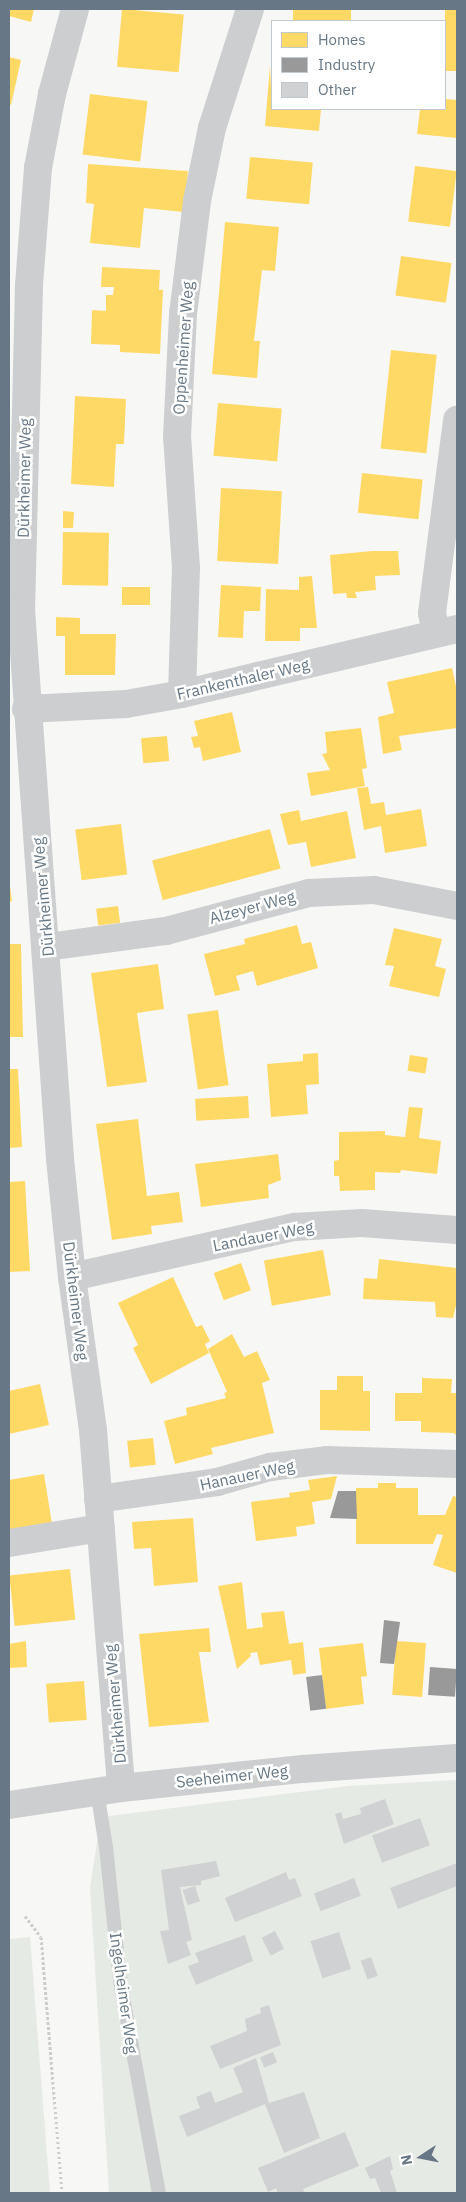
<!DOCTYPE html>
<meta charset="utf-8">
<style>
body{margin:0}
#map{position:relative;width:466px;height:2202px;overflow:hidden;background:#f7f7f6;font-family:"IBM Plex Sans",sans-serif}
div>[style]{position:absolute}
.green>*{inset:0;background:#e6eae4}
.homes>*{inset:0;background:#ffd966;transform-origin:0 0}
.industry>*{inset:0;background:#999;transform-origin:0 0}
.building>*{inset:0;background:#d0d1d2;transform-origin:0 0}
.path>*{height:3px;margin-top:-1.5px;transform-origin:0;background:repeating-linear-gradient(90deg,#cbcccc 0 2.5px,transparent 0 5px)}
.lane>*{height:14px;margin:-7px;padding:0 7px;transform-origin:7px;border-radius:7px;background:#cccecf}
.street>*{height:28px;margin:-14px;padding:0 14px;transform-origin:14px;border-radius:14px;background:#cccecf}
span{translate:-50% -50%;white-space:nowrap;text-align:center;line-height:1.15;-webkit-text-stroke:5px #fff;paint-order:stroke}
.street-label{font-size:16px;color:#677785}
.frame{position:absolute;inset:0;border:10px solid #677785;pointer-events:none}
.legend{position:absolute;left:271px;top:20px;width:175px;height:90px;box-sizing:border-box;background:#fff;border:1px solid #c2c9ce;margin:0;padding:6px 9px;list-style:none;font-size:15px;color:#677785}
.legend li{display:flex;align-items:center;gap:10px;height:25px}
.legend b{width:25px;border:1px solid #c2c9ce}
.north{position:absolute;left:396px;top:2132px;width:50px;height:50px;-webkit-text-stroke:4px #fff;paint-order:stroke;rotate:259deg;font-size:14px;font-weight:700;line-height:20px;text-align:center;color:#677785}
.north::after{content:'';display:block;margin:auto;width:18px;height:22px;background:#677785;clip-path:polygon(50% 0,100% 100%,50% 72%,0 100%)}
</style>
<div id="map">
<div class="green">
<i style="clip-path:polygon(457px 1780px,457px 2193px,109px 2193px,90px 1887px,101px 1817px,348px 1786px)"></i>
<i style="clip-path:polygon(30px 1937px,50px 2193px,9px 2193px,9px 1939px)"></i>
</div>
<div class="homes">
<i style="clip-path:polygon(9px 9px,34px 9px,31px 22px,9px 16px)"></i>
<i style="left:122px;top:9px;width:62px;height:58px;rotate:5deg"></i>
<i style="left:293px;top:9px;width:58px;height:12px"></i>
<i style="left:445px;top:9px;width:12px;height:62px"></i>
<i style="clip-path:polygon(9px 57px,21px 60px,11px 105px,9px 104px)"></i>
<i style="clip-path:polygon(270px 66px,272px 109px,321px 109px,319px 131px,265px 126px)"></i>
<i style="left:90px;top:94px;width:58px;height:61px;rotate:7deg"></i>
<i style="clip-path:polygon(445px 99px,457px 100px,457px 138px,417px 134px,420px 109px,445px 109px)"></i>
<i style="left:250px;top:157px;width:63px;height:42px;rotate:5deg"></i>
<i style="clip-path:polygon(88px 164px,188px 171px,184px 212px,144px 208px,140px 248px,90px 243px,94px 204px,86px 203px)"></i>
<i style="left:415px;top:166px;width:42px;height:56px;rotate:7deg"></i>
<i style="clip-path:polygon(225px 222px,279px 227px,275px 271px,262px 270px,254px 341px,260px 341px,257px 378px,212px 374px)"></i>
<i style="left:401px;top:256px;width:51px;height:40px;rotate:8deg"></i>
<i style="clip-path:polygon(102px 267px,160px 270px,159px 290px,163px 290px,160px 354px,120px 352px,120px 345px,91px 344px,92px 310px,106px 311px,106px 295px,113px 295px,114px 287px,101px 287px)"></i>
<i style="left:391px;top:350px;width:46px;height:99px;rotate:6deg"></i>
<i style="clip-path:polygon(75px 396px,126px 399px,124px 444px,116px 444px,114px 487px,71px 484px)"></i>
<i style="left:218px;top:403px;width:64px;height:53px;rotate:5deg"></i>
<i style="left:362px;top:473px;width:61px;height:40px;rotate:6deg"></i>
<i style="left:221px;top:488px;width:61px;height:73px;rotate:3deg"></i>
<i style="clip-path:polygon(63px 511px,74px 512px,73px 528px,63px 528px)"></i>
<i style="left:63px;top:532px;width:46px;height:53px;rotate:1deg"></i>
<i style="clip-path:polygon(372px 551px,398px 551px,400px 575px,375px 576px,376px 590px,355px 592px,357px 598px,347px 598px,346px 593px,333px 594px,330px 555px)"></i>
<i style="clip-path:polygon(312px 576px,317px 628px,300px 628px,300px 641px,265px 641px,266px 589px,299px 590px,299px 577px)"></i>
<i style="clip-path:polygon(221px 585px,261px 587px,260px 611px,244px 611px,243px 638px,218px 637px)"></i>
<i style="left:122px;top:587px;width:28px;height:18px"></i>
<i style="clip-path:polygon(56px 617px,80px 618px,80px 634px,116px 634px,115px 675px,65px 675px,65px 636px,56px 636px)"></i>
<i style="clip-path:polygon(452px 668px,457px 691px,457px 728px,399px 736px,402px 750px,383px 754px,378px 717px,394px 713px,387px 682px)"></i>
<i style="clip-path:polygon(232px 712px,241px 752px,203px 761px,200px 747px,194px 748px,191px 737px,198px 736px,194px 721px)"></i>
<i style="clip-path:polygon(361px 728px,367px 768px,362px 769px,365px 786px,311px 796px,307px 773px,330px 770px,322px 754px,327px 753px,325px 732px)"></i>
<i style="left:167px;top:736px;width:25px;height:26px;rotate:85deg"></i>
<i style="clip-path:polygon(368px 787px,371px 804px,384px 802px,386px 815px,421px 809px,427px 846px,385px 853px,381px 826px,364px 830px,357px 788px)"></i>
<i style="clip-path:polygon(299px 810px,301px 821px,347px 811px,356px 858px,311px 867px,306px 842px,288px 845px,280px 814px)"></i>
<i style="left:121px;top:824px;width:51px;height:46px;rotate:83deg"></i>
<i style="left:270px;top:829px;width:41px;height:122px;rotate:75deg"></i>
<i style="clip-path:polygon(9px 879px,12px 901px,9px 902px)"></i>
<i style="left:118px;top:906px;width:17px;height:22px;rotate:83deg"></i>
<i style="clip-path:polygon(297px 925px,302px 944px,311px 942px,318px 968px,257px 986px,253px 971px,236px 976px,240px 990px,215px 996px,204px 954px,245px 944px,244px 939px)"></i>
<i style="clip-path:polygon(394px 928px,442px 939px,435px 966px,446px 969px,439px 997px,389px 986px,394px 966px,385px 965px)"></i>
<i style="clip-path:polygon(9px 944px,21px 944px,23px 1037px,9px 1037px)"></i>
<i style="clip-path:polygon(158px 964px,164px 1009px,137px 1013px,147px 1082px,107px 1087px,91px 973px)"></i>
<i style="left:218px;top:1010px;width:76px;height:31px;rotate:82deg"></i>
<i style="clip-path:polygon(318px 1053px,319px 1084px,306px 1085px,308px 1114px,271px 1117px,267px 1064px,303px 1061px,303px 1054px)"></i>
<i style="left:410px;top:1055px;width:18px;height:16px;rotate:9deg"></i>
<i style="clip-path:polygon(9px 1069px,18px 1069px,22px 1147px,9px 1148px)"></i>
<i style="left:248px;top:1096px;width:22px;height:53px;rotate:87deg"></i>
<i style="clip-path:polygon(409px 1107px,423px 1108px,419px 1138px,441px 1141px,437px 1174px,401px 1170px,400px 1173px,375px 1172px,375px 1190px,340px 1191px,339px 1176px,334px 1176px,334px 1161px,339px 1160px,339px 1132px,385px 1131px,385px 1135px,405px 1137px)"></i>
<i style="clip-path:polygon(138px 1119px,147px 1196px,179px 1192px,183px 1222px,151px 1226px,152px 1234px,112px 1240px,96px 1124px)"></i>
<i style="clip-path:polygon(278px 1154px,281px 1180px,268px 1185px,269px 1198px,201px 1207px,195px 1164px)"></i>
<i style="clip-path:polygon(25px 1181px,30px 1271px,9px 1272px,9px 1182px)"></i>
<i style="left:323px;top:1250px;width:46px;height:60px;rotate:80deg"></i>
<i style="clip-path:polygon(379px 1259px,457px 1268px,457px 1301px,453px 1318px,436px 1317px,435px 1302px,363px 1299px,364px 1278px,377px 1279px)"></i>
<i style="left:241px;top:1263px;width:29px;height:29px;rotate:70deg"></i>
<i style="clip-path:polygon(173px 1277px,196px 1327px,202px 1325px,210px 1341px,205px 1344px,209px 1353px,151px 1384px,133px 1348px,138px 1345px,118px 1303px)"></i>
<i style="clip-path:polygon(232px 1334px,244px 1357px,257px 1351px,270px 1380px,262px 1383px,274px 1433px,211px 1448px,213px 1454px,175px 1464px,164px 1421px,187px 1415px,186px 1408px,226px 1398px,224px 1393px,227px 1392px,208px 1349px)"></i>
<i style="clip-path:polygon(337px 1376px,363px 1376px,363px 1391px,370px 1391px,370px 1431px,320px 1430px,320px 1390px,337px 1390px)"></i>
<i style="clip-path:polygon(422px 1378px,452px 1379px,451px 1393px,457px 1393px,457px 1436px,454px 1433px,421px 1432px,421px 1421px,395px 1421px,395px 1393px,422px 1393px)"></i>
<i style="clip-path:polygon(40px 1384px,49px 1425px,9px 1434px,9px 1391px)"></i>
<i style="left:153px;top:1438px;width:27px;height:26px;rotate:84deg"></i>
<i style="clip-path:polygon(44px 1474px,52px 1524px,9px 1531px,9px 1480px)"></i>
<i style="clip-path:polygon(337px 1476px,331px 1499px,312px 1502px,315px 1524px,296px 1527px,297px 1536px,256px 1541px,251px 1502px,290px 1497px,289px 1493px,310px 1490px,308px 1480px)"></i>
<i style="clip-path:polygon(378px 1483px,396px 1483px,396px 1488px,418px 1488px,418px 1515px,445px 1515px,453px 1496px,457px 1497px,457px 1573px,433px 1565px,443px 1535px,437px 1534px,433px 1544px,356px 1544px,356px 1488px,378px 1488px)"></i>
<i style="clip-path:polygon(193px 1518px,198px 1582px,154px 1586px,151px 1548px,134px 1549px,132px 1522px)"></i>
<i style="left:70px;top:1569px;width:51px;height:61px;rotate:84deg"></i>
<i style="clip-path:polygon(242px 1582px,247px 1629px,263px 1627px,261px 1613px,284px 1611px,289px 1644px,303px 1642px,306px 1673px,293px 1675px,291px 1660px,260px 1665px,257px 1652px,250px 1653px,251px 1656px,237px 1669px,218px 1586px)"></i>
<i style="clip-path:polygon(209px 1628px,211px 1652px,199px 1652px,209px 1722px,149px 1727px,139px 1634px)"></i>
<i style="clip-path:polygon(26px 1641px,27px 1667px,9px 1668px,9px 1644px)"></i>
<i style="left:396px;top:1641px;width:30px;height:54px;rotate:4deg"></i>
<i style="clip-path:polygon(363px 1643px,367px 1676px,361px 1677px,364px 1704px,326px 1709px,319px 1648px)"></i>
<i style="left:84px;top:1681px;width:39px;height:38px;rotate:86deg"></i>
</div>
<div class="industry">
<i style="clip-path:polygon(338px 1491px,356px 1491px,357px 1519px,330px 1518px)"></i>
<i style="clip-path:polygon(384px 1620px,400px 1622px,394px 1664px,380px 1663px)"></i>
<i style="left:430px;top:1667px;width:27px;height:28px;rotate:4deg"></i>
<i style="left:322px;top:1675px;width:34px;height:16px;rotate:83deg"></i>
</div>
<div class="building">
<i style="clip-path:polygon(385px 1799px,394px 1824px,344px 1844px,335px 1814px,341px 1812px,343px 1819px,361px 1814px,360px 1808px)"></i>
<i style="left:420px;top:1818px;width:29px;height:51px;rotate:70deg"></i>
<i style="clip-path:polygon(216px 1861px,220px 1876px,201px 1881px,201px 1885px,180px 1887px,192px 1940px,186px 1942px,191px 1955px,168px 1964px,160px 1931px,169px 1930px,161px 1870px)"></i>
<i style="clip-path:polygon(457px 1863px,457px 1886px,398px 1909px,390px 1888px)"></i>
<i style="clip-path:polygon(286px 1872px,289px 1880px,295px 1878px,302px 1896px,235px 1922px,225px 1898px)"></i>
<i style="left:354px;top:1878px;width:19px;height:43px;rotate:69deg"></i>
<i style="left:195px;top:1886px;width:16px;height:13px;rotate:72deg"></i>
<i style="left:275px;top:1931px;width:20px;height:15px;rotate:63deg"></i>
<i style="left:339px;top:1932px;width:39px;height:30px;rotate:72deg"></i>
<i style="clip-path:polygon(245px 1935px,253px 1961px,196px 1985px,188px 1966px,199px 1962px,195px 1953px)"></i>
<i style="left:371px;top:1957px;width:20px;height:11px;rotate:70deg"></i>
<i style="clip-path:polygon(269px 2005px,281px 2045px,220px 2069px,210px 2046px,247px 2031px,245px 2019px,261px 2013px,260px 2008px)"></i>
<i style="left:273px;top:2052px;width:11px;height:14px;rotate:68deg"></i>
<i style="clip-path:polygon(256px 2058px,269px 2103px,304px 2092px,320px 2138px,284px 2153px,265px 2104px,187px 2137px,179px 2116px,200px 2108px,196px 2097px,211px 2091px,215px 2103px,243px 2092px,233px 2068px)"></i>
<i style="clip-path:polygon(345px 2132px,359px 2166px,303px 2189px,305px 2193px,278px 2193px,276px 2188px,268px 2192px,258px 2168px)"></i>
<i style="clip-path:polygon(390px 2156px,393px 2169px,390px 2171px,397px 2193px,381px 2193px,375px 2178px,370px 2179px,365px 2168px)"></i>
</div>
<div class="path">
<i style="left:25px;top:1916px;width:26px;rotate:53deg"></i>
<i style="left:41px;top:1937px;width:257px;rotate:85.3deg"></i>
</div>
<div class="lane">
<i style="left:97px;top:1791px;width:57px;rotate:80.9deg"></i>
<i style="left:106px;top:1847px;width:135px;rotate:84deg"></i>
<i style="left:120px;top:1981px;width:216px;rotate:79.6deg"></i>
</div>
<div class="street">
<i style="left:75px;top:9px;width:88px;rotate:105.1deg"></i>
<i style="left:52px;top:94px;width:75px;rotate:100.7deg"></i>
<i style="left:38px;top:168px;width:118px;rotate:94.4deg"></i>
<i style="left:29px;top:286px;width:323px;rotate:91.4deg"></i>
<i style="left:21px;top:609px;width:551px;rotate:85.94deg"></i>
<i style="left:60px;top:1159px;width:119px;rotate:84.2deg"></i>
<i style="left:72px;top:1277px;width:154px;rotate:82.2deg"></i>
<i style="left:93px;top:1430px;width:359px;rotate:85.5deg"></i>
<i style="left:436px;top:632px;width:19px;rotate:-102deg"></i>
<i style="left:432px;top:613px;width:195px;rotate:-82.6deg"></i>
<i style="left:182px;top:694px;width:126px;rotate:-88.2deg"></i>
<i style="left:186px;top:568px;width:131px;rotate:-93.9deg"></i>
<i style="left:177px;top:437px;width:123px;rotate:-87.2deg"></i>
<i style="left:183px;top:314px;width:114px;rotate:-82.9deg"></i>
<i style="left:197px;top:201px;width:75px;rotate:-78.4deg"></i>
<i style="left:212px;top:128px;width:125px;rotate:-72.3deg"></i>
<i style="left:26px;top:709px;width:100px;rotate:-2.9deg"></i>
<i style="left:126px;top:704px;width:57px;rotate:-10.1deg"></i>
<i style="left:182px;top:694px;width:283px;rotate:-13.3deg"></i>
<i style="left:47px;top:947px;width:120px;rotate:-7.7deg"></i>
<i style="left:166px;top:931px;width:148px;rotate:-14.9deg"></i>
<i style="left:309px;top:893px;width:65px;rotate:-2.6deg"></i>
<i style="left:374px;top:890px;width:85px;rotate:10.9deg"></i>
<i style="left:72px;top:1277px;width:228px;rotate:-12.7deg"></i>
<i style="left:294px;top:1227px;width:68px;rotate:-3.4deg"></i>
<i style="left:362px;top:1223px;width:95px;rotate:4.2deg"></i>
<i style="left:98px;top:1499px;width:120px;rotate:-8.1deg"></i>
<i style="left:217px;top:1482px;width:55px;rotate:-15.8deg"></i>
<i style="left:270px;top:1467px;width:57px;rotate:-7deg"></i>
<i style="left:327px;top:1460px;width:130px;rotate:1.8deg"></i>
<i style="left:9px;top:1543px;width:93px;rotate:-9.3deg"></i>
<i style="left:9px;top:1805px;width:113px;rotate:-8.6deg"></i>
<i style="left:121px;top:1788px;width:183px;rotate:-6deg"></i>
<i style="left:303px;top:1769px;width:154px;rotate:-4.1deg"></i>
</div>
<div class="street-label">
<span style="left:183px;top:348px;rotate:-86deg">Oppenheimer Weg</span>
<span style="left:24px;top:478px;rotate:-89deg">Dürkheimer Weg</span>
<span style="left:243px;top:679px;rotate:-13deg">Frankenthaler Weg</span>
<span style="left:43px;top:897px;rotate:-95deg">Dürkheimer Weg</span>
<span style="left:252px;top:907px;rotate:-15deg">Alzeyer Weg</span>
<span style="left:263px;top:1236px;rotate:-11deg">Landauer Weg</span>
<span style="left:76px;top:1301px;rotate:83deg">Dürkheimer Weg</span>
<span style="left:247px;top:1475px;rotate:-12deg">Hanauer Weg</span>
<span style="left:115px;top:1704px;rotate:-95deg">Dürkheimer Weg</span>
<span style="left:232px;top:1776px;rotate:-6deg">Seeheimer Weg</span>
<span style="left:124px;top:1993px;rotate:82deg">Ingelheimer Weg</span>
</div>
<div class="frame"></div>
<ul class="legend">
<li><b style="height:14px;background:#ffd966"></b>Homes</li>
<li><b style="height:14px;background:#999"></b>Industry</li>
<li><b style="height:14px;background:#d0d1d2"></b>Other</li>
</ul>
<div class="north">N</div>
</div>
